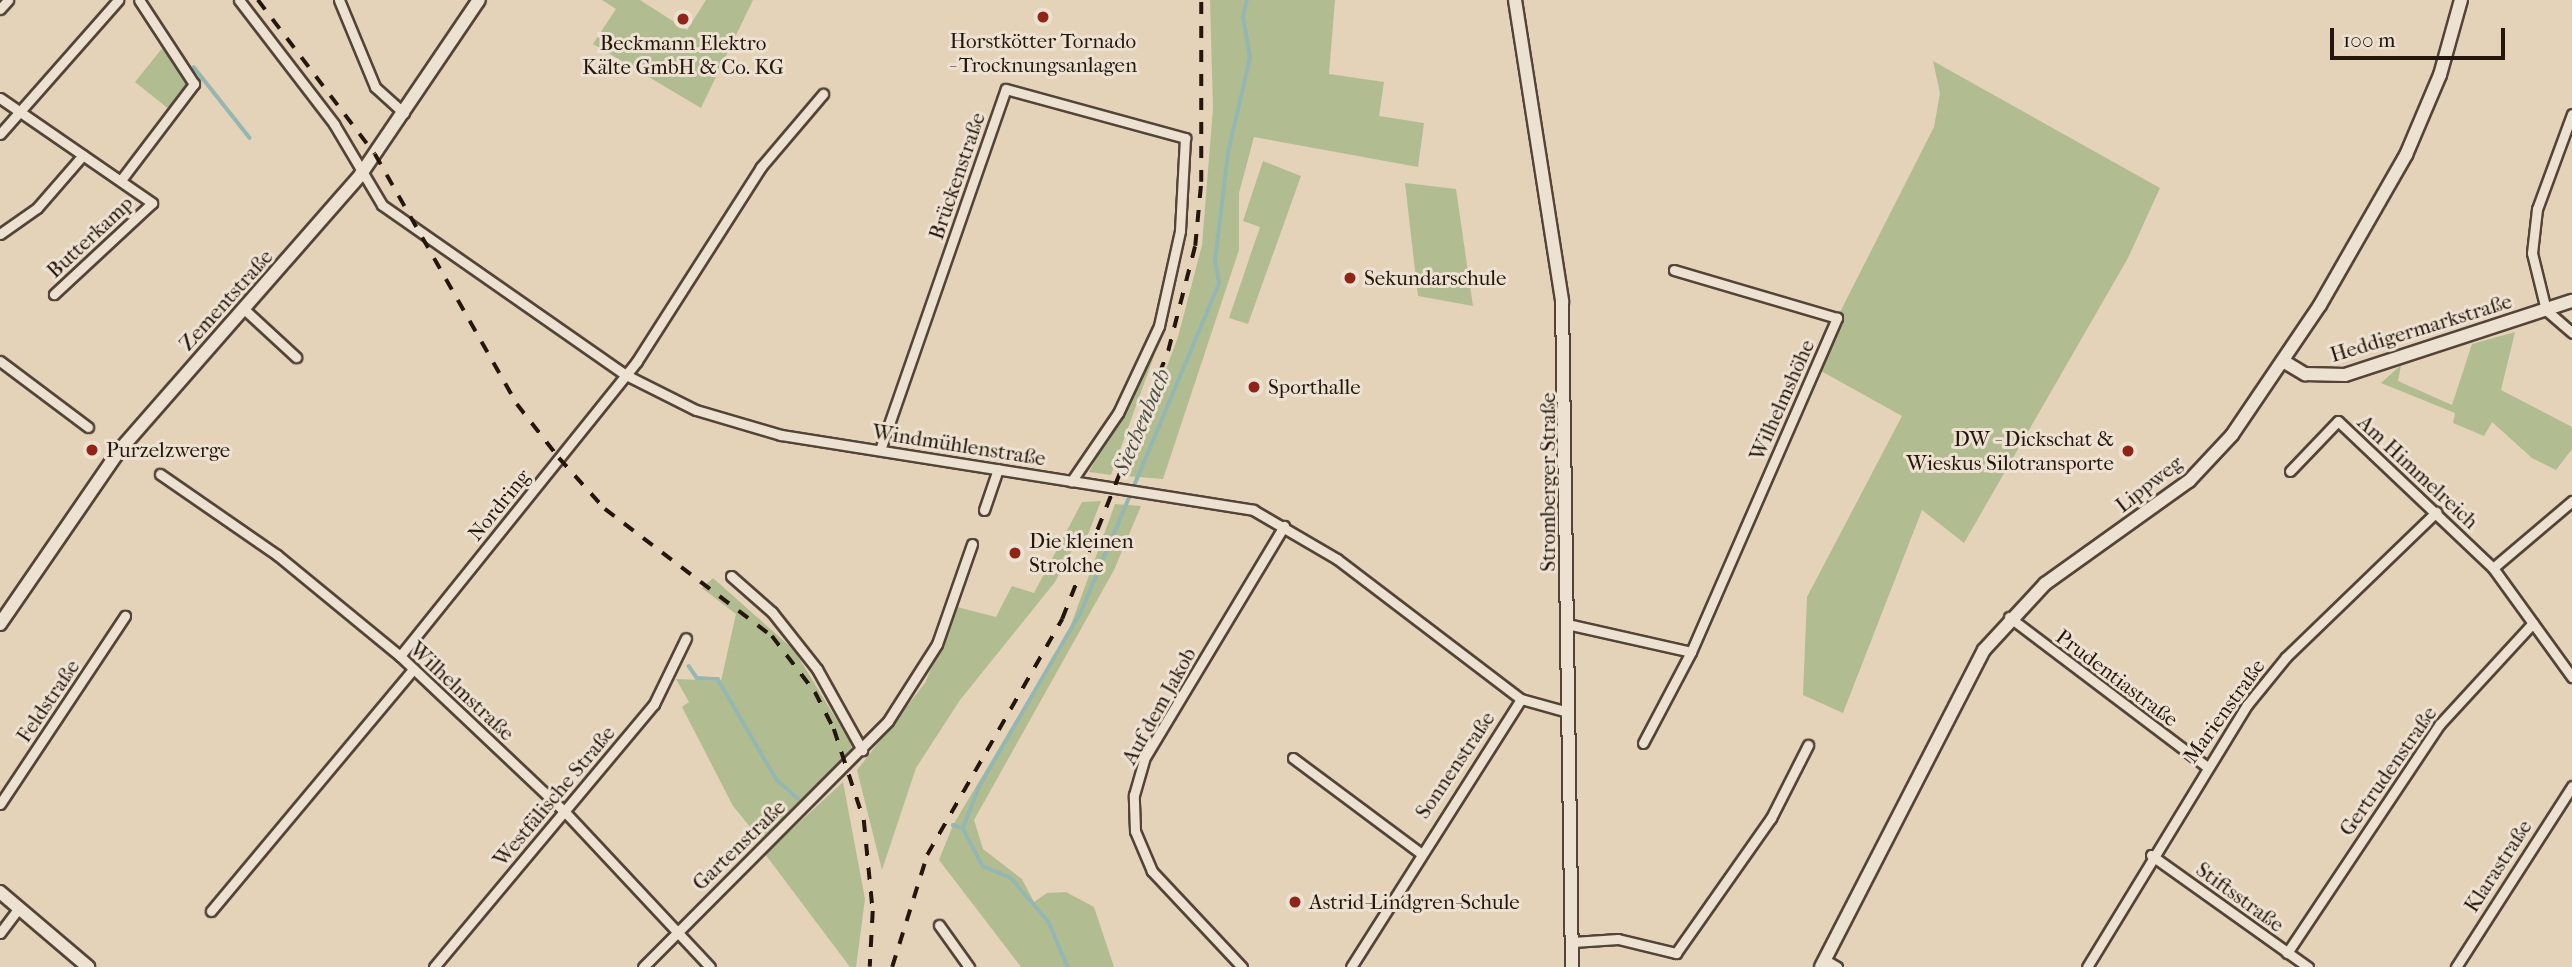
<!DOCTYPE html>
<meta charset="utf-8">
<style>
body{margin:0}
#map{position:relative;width:2572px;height:967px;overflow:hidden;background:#e4d2b9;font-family:"IM FELL French Canon",serif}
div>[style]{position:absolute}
.green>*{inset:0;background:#b1bd91}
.stream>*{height:3.5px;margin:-1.75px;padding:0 1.75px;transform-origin:1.75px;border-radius:1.75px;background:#95b7b1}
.roads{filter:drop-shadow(2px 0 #544438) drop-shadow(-2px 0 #544438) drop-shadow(0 2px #544438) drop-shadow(0 -2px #544438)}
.street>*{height:9px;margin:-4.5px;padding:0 4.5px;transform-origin:4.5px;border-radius:4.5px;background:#ede2d2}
.secondary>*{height:12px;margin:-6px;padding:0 6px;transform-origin:6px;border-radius:6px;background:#ede2d2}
.rail>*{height:3.5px;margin-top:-1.75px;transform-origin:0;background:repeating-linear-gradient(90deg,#24150d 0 12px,transparent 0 24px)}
.dots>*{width:19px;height:19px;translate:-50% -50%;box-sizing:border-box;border:4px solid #ede2d2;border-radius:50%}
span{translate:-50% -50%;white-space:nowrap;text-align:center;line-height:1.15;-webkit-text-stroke:6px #ede2d2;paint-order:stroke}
.poi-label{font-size:21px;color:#24150d}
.left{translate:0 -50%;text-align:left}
.right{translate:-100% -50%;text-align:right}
.street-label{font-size:21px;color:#24150d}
.water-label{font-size:23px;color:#4c4e46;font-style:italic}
.scale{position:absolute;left:2330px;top:28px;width:175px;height:32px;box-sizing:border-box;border:4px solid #24150d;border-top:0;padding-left:9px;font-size:21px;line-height:24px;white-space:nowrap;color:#24150d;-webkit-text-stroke:5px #ede2d2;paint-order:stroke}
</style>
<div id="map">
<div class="green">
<i style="clip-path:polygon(602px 0,640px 0,687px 30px,706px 0,753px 0,701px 108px,593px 44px,616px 9px)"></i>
<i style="clip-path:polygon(1210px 0,1335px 0,1329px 74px,1384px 82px,1379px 116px,1424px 123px,1418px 167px,1254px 137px,1239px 193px,1239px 250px,1163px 479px,1126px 476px,1178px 337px,1202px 245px,1213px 108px)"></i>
<i style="clip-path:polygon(168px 41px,190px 81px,170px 110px,135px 82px)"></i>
<i style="clip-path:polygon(1933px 61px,2160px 188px,2128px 258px,1964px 543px,1922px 510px,1843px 713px,1803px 695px,1807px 597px,1902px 416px,1821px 371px,1837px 318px,1934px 127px,1940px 93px)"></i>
<i style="clip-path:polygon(1263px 161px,1301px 176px,1248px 324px,1229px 318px,1260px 227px,1243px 221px)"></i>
<i style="clip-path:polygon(1405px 183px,1456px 189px,1473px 306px,1418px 296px)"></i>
<i style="clip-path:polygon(1175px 278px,1162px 334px,1111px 475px,1089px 472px,1136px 388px)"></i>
<i style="clip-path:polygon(2515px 332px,2501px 390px,2572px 427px,2572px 449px,2556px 470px,2532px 458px,2492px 422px,2484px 436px,2453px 423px,2455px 413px,2381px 383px,2401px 365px,2398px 381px,2452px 405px,2472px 344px)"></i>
<i style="clip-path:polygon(1101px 501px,1085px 542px,1078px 539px,1055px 582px,960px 700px,916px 768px,882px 870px,857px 770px,925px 683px,957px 607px,996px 617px,1012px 586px,1034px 593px,1082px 502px)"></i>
<i style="clip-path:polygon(1115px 504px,1141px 506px,1114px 570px,974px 820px,983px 849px,1022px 879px,1034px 902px,1047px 893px,1066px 892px,1094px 907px,1114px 967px,1021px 967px,939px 860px,953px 825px,1068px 633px)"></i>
<i style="clip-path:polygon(713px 578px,794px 650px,852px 745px,849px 756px,760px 839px,733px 806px,682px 707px,689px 702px,676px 679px,721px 681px,736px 614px,702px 588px)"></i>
<i style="clip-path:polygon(843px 782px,865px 899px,856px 967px,850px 967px,765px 854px)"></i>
</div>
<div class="stream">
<i style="left:194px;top:67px;width:90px;rotate:51.7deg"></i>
<i style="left:689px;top:666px;width:14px;rotate:56deg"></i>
<i style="left:697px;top:678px;width:21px;rotate:3deg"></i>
<i style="left:718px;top:679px;width:117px;rotate:59.7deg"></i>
<i style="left:777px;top:780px;width:28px;rotate:41deg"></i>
<i style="left:953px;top:825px;width:10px;rotate:17deg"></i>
<i style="left:963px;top:828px;width:43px;rotate:62.2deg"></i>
<i style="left:983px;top:866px;width:30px;rotate:23deg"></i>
<i style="left:1011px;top:878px;width:58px;rotate:49.2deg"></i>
<i style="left:1049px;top:922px;width:49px;rotate:67.1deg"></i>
<i style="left:963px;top:828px;width:44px;rotate:-68.7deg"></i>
<i style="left:979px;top:787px;width:203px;rotate:-59.8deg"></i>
<i style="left:1081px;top:612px;width:357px;rotate:-67.2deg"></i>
<i style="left:1219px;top:283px;width:22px;rotate:-100deg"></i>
<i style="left:1215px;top:261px;width:109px;rotate:-83.1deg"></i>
<i style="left:1228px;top:153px;width:98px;rotate:-77deg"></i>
<i style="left:1250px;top:58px;width:42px;rotate:-99.7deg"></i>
<i style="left:1243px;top:17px;width:17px;rotate:-77deg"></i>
</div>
<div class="roads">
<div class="street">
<i style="left:239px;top:0;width:156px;rotate:52.5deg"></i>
<i style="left:334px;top:124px;width:94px;rotate:59.3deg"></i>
<i style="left:382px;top:205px;width:297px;rotate:34.9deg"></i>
<i style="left:626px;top:375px;width:78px;rotate:26.6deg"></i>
<i style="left:696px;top:410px;width:89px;rotate:16.4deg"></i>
<i style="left:781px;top:435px;width:478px;rotate:9deg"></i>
<i style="left:1253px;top:510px;width:97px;rotate:30.3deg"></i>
<i style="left:1337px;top:559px;width:231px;rotate:37.3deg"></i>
<i style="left:1521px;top:699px;width:49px;rotate:15.5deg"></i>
<i style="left:339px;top:0;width:94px;rotate:67.5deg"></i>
<i style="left:375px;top:87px;width:39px;rotate:42deg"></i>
<i style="left:0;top:9px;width:12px;rotate:-48deg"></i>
<i style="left:0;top:98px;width:185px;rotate:34.6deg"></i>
<i style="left:152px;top:203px;width:134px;rotate:137.1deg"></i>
<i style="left:2572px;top:114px;width:101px;rotate:110.2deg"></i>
<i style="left:2537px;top:209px;width:44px;rotate:96.5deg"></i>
<i style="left:2532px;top:253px;width:59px;rotate:76.2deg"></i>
<i style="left:2546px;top:310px;width:35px;rotate:41deg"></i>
<i style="left:0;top:134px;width:179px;rotate:-48.6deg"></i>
<i style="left:121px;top:180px;width:121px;rotate:-52.8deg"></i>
<i style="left:194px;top:84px;width:100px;rotate:-123.2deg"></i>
<i style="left:0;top:234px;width:45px;rotate:-35.1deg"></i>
<i style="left:37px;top:208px;width:70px;rotate:-49deg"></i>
<i style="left:244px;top:309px;width:71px;rotate:42.7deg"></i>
<i style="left:0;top:361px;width:110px;rotate:36.9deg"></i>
<i style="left:880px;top:450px;width:382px;rotate:-70.8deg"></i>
<i style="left:1006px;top:89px;width:186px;rotate:15.3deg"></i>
<i style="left:1185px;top:138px;width:93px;rotate:93.1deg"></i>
<i style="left:1180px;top:231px;width:97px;rotate:102.5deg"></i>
<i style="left:1159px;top:326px;width:96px;rotate:115.2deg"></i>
<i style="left:1118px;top:413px;width:83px;rotate:124.3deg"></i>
<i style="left:2290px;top:471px;width:69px;rotate:-46.2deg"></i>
<i style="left:2338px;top:421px;width:214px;rotate:43.5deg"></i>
<i style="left:2493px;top:568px;width:135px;rotate:54.1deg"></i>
<i style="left:160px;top:474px;width:142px;rotate:34.7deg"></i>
<i style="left:277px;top:555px;width:159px;rotate:39.4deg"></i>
<i style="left:400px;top:656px;width:227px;rotate:43.4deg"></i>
<i style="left:565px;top:812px;width:212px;rotate:46.9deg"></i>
<i style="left:984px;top:510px;width:43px;rotate:-71.1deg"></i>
<i style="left:2493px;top:568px;width:104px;rotate:-40.3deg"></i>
<i style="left:731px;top:576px;width:55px;rotate:41.3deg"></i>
<i style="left:772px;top:612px;width:73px;rotate:51.7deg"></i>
<i style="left:817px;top:669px;width:93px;rotate:60.9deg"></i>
<i style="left:2009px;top:617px;width:246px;rotate:37.1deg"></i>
<i style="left:1567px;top:624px;width:127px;rotate:12.7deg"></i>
<i style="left:400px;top:656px;width:378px;rotate:-51.2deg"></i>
<i style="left:637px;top:361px;width:230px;rotate:-57.4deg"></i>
<i style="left:761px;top:167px;width:96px;rotate:-49.7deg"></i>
<i style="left:1643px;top:743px;width:103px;rotate:-62.2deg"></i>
<i style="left:1691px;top:652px;width:365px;rotate:-66.4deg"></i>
<i style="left:1837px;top:318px;width:170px;rotate:-163.6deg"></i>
<i style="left:1293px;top:758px;width:157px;rotate:36.7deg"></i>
<i style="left:0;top:804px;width:226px;rotate:-56.4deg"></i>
<i style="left:2151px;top:855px;width:193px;rotate:35.5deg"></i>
<i style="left:211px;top:911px;width:315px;rotate:-50.1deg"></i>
<i style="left:939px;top:925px;width:52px;rotate:54.5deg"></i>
<i style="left:0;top:933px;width:31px;rotate:-53deg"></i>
<i style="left:1573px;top:942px;width:45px;rotate:-3.8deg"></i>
<i style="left:1618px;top:939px;width:60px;rotate:13.6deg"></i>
<i style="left:1676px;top:953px;width:165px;rotate:-54.9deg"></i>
<i style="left:1771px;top:818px;width:82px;rotate:-63.1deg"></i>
<i style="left:2287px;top:953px;width:275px;rotate:-56.3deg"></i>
<i style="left:2440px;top:724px;width:137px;rotate:-47.4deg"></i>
<i style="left:1825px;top:960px;width:14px;rotate:30deg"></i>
<i style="left:434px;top:967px;width:343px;rotate:-50.1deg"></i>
<i style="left:654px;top:704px;width:73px;rotate:-64.1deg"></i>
<i style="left:643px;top:967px;width:347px;rotate:-45.1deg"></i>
<i style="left:888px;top:721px;width:91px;rotate:-57.5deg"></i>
<i style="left:937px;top:644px;width:106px;rotate:-70.7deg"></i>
<i style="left:1242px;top:967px;width:132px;rotate:-133.2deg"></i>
<i style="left:1152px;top:871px;width:43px;rotate:-113deg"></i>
<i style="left:1135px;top:831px;width:36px;rotate:-92deg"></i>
<i style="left:1134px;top:795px;width:37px;rotate:-74deg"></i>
<i style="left:1144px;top:759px;width:272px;rotate:-59deg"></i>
<i style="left:1351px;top:967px;width:317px;rotate:-57.6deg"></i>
<i style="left:2087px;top:967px;width:307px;rotate:-58.6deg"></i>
<i style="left:2247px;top:705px;width:62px;rotate:-50.9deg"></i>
<i style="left:2286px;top:657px;width:209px;rotate:-44deg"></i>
<i style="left:2456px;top:967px;width:215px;rotate:-57.3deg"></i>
</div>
<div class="secondary">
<i style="left:1515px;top:0;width:305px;rotate:81.1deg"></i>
<i style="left:1562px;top:301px;width:666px;rotate:89.14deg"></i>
<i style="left:2283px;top:361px;width:26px;rotate:31deg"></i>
<i style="left:2305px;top:374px;width:40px;rotate:1.4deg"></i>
<i style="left:2345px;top:375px;width:239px;rotate:-18.1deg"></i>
<i style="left:0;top:624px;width:209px;rotate:-55.5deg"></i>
<i style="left:118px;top:452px;width:369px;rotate:-48.8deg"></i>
<i style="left:361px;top:174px;width:210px;rotate:-55.9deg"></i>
<i style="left:0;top:892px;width:116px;rotate:40.4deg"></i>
<i style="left:1821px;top:967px;width:356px;rotate:-62.8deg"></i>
<i style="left:1984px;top:650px;width:90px;rotate:-47.3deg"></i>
<i style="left:2045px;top:584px;width:177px;rotate:-35.6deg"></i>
<i style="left:2189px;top:481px;width:63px;rotate:-46.9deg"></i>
<i style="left:2232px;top:435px;width:157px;rotate:-55.9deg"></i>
<i style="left:2320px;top:305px;width:173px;rotate:-60.2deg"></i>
<i style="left:2406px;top:155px;width:87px;rotate:-67deg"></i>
<i style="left:2440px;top:75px;width:78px;rotate:-74.4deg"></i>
</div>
</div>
<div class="rail">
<i style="left:258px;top:0;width:193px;rotate:52.8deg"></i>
<i style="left:375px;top:154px;width:288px;rotate:60.4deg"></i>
<i style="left:517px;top:404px;width:68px;rotate:52.1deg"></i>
<i style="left:559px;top:458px;width:69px;rotate:48deg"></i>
<i style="left:605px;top:509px;width:210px;rotate:37.3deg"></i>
<i style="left:772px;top:636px;width:71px;rotate:52.5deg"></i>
<i style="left:815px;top:692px;width:42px;rotate:62.8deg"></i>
<i style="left:834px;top:729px;width:96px;rotate:71.8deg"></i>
<i style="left:864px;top:820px;width:91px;rotate:84.4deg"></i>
<i style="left:873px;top:911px;width:56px;rotate:93.1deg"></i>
<i style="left:892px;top:967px;width:117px;rotate:-72.6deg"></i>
<i style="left:927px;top:855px;width:272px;rotate:-60.2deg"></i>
<i style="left:1062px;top:619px;width:288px;rotate:-68.4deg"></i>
<i style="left:1168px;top:351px;width:108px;rotate:-75.6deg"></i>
<i style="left:1195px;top:246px;width:64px;rotate:-84.6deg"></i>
<i style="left:1201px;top:182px;width:182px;rotate:-90deg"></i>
</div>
<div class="dots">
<i style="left:1043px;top:17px;background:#8f2418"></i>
<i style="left:683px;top:19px;background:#8f2418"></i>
<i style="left:1350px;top:278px;background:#8f2418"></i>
<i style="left:1254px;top:387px;background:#8f2418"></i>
<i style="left:92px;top:450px;background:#8f2418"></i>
<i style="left:2128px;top:451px;background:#8f2418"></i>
<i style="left:1015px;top:553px;background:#8f2418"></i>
<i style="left:1295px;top:902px;background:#8f2418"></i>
</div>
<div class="poi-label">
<span style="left:1043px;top:53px">Horstkötter Tornado<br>- Trocknungsanlagen</span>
<span style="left:683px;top:55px">Beckmann Elektro<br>Kälte GmbH &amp; Co. KG</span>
<span class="left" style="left:1364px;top:278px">Sekundarschule</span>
<span class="left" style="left:1268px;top:387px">Sporthalle</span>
<span class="right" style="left:2114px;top:451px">DW - Dickschat &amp;<br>Wieskus Silotransporte</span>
<span class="left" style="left:106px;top:450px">Purzelzwerge</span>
<span class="left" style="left:1029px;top:553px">Die kleinen<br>Strolche</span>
<span class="left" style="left:1309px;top:902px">Astrid-Lindgren-Schule</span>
</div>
<div class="street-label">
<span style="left:957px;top:176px;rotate:-71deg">Brückenstraße</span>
<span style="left:90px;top:237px;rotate:-43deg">Butterkamp</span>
<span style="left:226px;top:300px;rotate:-48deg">Zementstraße</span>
<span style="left:2421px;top:328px;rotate:-17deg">Heddigermarkstraße</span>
<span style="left:1782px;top:400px;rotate:-66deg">Wilhelmshöhe</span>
<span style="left:959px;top:445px;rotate:9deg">Windmühlenstraße</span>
<span style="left:2418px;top:472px;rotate:43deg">Am Himmelreich</span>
<span style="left:1548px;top:482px;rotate:-90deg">Stromberger Straße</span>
<span style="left:2149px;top:484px;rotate:-38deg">Lippweg</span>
<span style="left:499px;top:505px;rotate:-51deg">Nordring</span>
<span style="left:2117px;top:678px;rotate:37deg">Prudentiastraße</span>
<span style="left:462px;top:691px;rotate:43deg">Wilhelmstraße</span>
<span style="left:48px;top:701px;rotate:-56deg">Feldstraße</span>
<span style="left:1159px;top:706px;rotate:-61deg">Auf dem Jakob</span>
<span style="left:2224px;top:711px;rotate:-54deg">Marienstraße</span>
<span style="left:1455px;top:765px;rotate:-56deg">Sonnenstraße</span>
<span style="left:2388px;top:771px;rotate:-55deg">Gertrudenstraße</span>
<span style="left:554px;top:796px;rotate:-50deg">Westfälische Straße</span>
<span style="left:739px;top:845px;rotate:-44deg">Gartenstraße</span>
<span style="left:2498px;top:866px;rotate:-57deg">Klarastraße</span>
<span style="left:2240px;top:897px;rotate:36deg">Stiftsstraße</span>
</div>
<div class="water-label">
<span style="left:1142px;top:422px;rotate:-67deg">Siechenbach</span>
</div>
<div class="scale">100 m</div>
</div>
